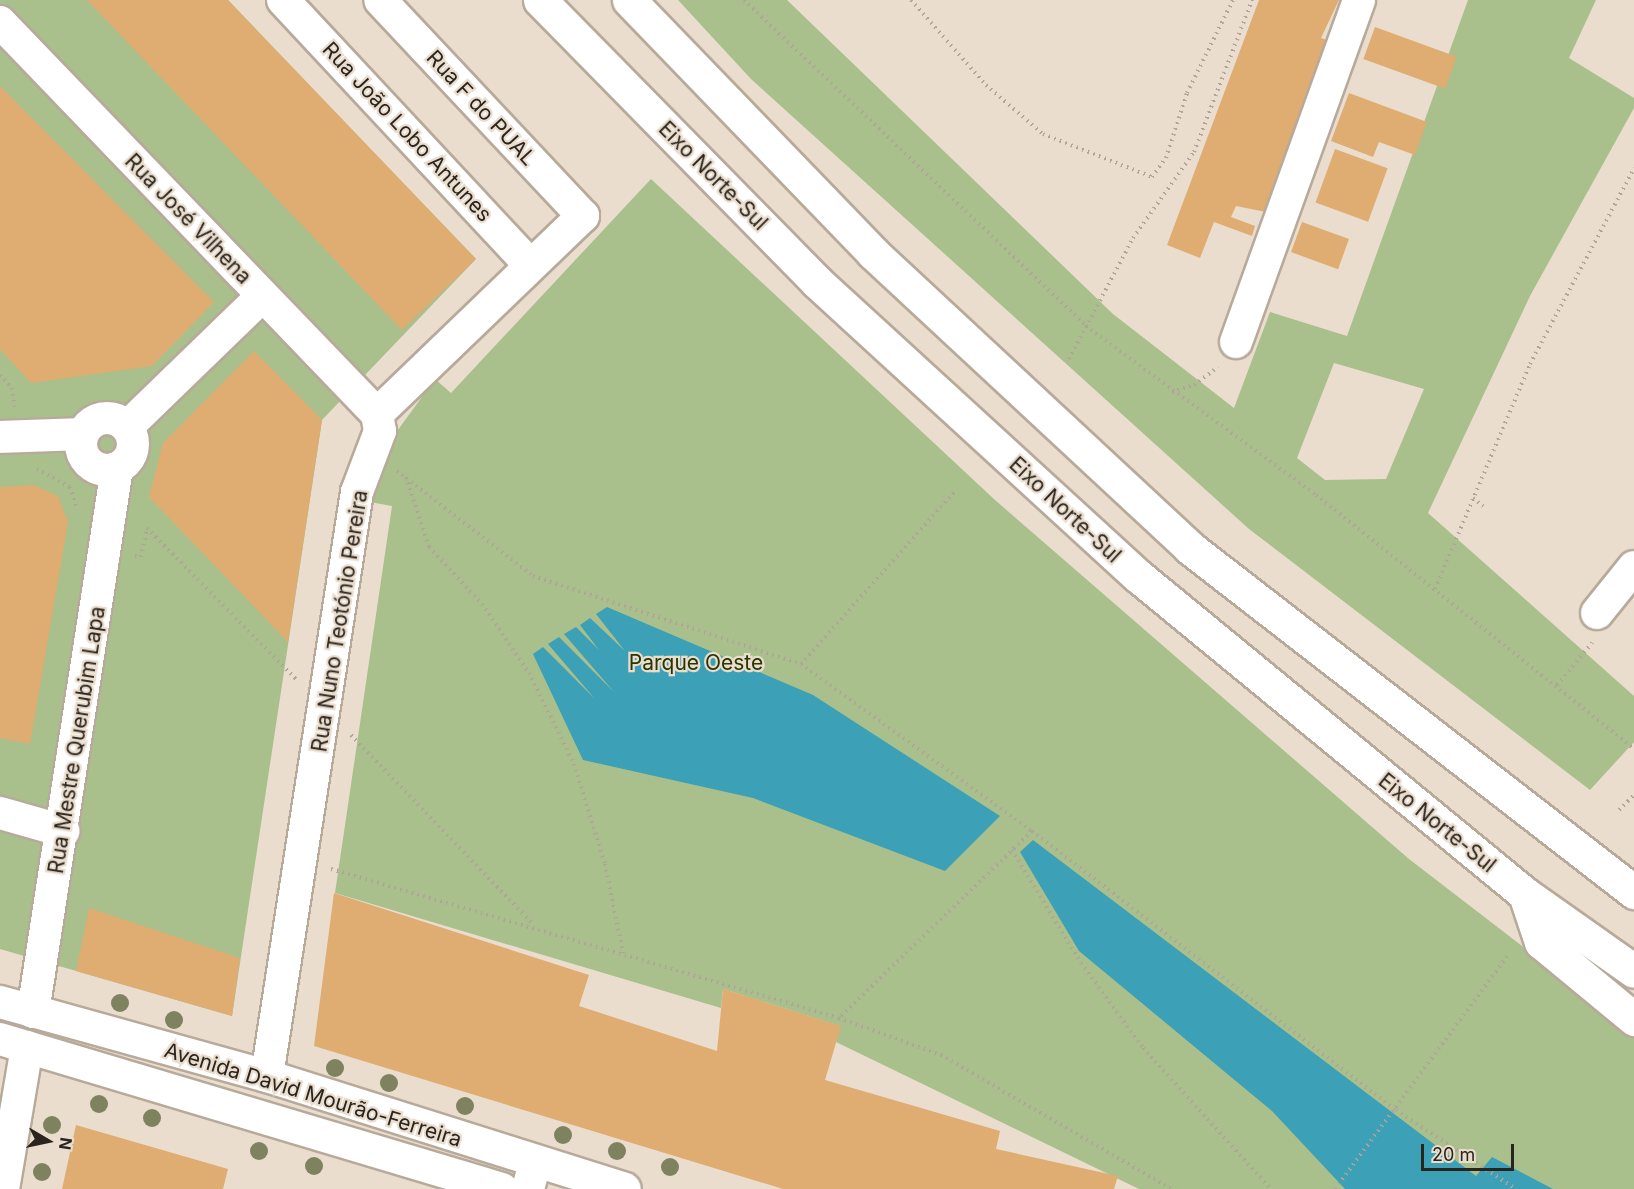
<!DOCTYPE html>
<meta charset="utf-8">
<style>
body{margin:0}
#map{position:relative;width:1634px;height:1189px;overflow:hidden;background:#eaddcd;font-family:Inter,sans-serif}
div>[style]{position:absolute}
.green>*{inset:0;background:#a9c08c;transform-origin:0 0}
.water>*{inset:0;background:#3ca0b7}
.building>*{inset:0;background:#dfac71;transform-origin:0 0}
.path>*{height:4px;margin-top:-2px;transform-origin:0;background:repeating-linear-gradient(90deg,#afa497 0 1.5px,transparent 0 6px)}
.roads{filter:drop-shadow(2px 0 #b7aa9b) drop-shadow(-2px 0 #b7aa9b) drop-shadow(0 2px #b7aa9b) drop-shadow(0 -2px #b7aa9b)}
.minor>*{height:32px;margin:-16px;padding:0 16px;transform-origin:16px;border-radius:16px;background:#fff}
.minor>.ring{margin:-16px;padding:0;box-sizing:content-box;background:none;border:32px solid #fff;border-radius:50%}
.highway>*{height:33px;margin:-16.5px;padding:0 16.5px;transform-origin:16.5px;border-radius:16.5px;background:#fff}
.trees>*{width:18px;height:18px;margin:-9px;border-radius:50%;background:#7e825e}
span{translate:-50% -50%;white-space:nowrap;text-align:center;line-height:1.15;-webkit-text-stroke:4.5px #eaddcd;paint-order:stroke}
.street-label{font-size:21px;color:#29241e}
.park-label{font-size:21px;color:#263704}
.north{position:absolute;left:18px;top:1111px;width:60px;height:60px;-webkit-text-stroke:4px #eaddcd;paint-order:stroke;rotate:99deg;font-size:16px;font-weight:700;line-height:24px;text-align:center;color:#29241e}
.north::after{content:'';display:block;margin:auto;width:21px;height:27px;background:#29241e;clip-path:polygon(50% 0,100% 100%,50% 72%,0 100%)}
.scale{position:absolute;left:1421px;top:1144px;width:93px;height:27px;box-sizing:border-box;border:3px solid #29241e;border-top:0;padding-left:8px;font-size:18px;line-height:21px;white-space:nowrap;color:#29241e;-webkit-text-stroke:4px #eaddcd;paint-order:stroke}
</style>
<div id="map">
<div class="green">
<i style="clip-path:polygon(0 0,228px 0,476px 259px,322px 420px,232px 1016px,0 949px)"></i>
<i style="clip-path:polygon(evenodd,678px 0,787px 0,1113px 314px,1234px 408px,1270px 312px,1347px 336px,1468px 0,1596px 0,1569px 58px,1634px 98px,1634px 108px,1530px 296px,1428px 513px,1634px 696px,1634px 742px,1590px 790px,1249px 529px,751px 79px,678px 0,1334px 363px,1424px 389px,1386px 479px,1325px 480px,1297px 458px,1334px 363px)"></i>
<i style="clip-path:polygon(651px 179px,995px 500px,1409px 859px,1634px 1032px,1634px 1189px,1139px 1189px,836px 1042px,840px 1026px,723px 989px,721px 1008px,335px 893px,392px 506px,370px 502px,392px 438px,435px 379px,451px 393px)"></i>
<i style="left:0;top:1019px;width:70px;height:6px;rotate:17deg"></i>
</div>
<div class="water">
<i style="clip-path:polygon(607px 607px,813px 695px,1000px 816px,945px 871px,753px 798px,583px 760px,533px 654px,543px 647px,595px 699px,548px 644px,559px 637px,614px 692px,564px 634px,576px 627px,599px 650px,580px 625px,590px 618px,625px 651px,596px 614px)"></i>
<i style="clip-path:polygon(1033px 840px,1476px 1176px,1492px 1157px,1553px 1189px,1345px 1189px,1272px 1111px,1079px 951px,1020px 852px)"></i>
</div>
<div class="building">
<i style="clip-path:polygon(87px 0,228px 0,476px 259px,402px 330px)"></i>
<i style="clip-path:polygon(1259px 0,1339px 0,1321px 38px,1330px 41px,1266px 212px,1236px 206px,1231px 217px,1255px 226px,1252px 236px,1214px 222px,1200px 258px,1167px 245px)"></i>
<i style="left:1375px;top:27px;width:87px;height:34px;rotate:20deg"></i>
<i style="clip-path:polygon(0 86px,214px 302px,152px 366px,31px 383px,0 349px)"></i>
<i style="clip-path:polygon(1349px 93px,1427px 122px,1415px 155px,1379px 142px,1373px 157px,1331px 141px)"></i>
<i style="left:1335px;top:149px;width:56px;height:57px;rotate:20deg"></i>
<i style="left:1302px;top:222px;width:50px;height:32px;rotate:20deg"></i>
<i style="clip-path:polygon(254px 351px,322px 420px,288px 642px,149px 497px,163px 443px)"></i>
<i style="clip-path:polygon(34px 485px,58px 496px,68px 522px,30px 744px,0 738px,0 487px)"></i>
<i style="clip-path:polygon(334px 893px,589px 975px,579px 1006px,717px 1051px,723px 989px,841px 1026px,825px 1080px,1000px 1131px,996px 1149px,1118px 1176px,1114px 1189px,783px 1189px,314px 1046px)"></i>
<i style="clip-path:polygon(89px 908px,240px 958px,232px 1016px,76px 971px)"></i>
<i style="clip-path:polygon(76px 1125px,228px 1169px,223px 1189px,62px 1189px)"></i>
</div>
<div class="path">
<i style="left:744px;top:0;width:472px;rotate:43.6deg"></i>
<i style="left:1086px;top:326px;width:285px;rotate:36.3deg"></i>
<i style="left:1316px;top:495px;width:407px;rotate:38.6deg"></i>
<i style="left:911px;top:0;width:113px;rotate:48.6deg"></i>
<i style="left:986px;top:85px;width:75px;rotate:40.7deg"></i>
<i style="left:1043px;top:134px;width:117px;rotate:21.5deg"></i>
<i style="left:1152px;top:177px;width:24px;rotate:-54deg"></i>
<i style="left:1166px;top:158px;width:68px;rotate:-72.1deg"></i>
<i style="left:1187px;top:93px;width:104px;rotate:-63.7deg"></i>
<i style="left:1069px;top:359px;width:137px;rotate:-62.1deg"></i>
<i style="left:1133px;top:238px;width:105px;rotate:-54.7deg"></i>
<i style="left:1194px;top:152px;width:163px;rotate:-69.1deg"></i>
<i style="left:0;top:375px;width:18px;rotate:47deg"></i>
<i style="left:12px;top:388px;width:19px;rotate:81deg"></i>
<i style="left:1172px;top:392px;width:23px;rotate:-18deg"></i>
<i style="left:1194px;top:385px;width:30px;rotate:-37deg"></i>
<i style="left:37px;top:469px;width:38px;rotate:29deg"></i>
<i style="left:70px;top:487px;width:23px;rotate:72deg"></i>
<i style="left:397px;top:471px;width:172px;rotate:37.7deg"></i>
<i style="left:533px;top:576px;width:282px;rotate:18.2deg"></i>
<i style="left:801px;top:664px;width:234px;rotate:-48.3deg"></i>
<i style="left:406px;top:477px;width:74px;rotate:71.8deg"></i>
<i style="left:429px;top:547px;width:78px;rotate:47.1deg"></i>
<i style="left:482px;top:604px;width:83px;rotate:55.7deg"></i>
<i style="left:529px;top:673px;width:102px;rotate:63.7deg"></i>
<i style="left:574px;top:764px;width:105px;rotate:72.8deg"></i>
<i style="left:605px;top:864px;width:91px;rotate:78.6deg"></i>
<i style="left:1473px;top:498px;width:13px;rotate:39deg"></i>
<i style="left:135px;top:556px;width:6px;rotate:9deg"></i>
<i style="left:141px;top:557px;width:30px;rotate:-78deg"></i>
<i style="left:147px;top:528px;width:214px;rotate:45.4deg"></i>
<i style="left:1435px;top:589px;width:244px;rotate:-67.1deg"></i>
<i style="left:1530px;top:364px;width:222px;rotate:-62deg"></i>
<i style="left:801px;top:664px;width:285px;rotate:35.9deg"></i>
<i style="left:1032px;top:831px;width:459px;rotate:37.5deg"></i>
<i style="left:1396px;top:1110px;width:144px;rotate:33.4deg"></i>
<i style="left:1557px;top:685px;width:55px;rotate:-50.2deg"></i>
<i style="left:351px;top:735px;width:262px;rotate:46.1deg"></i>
<i style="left:1619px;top:810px;width:21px;rotate:-45deg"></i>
<i style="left:1032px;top:831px;width:269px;rotate:135.9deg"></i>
<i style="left:839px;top:1018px;width:109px;rotate:19.9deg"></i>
<i style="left:941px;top:1055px;width:266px;rotate:30.2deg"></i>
<i style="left:1012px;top:850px;width:132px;rotate:58.6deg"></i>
<i style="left:1081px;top:963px;width:105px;rotate:53.9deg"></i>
<i style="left:1143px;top:1048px;width:190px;rotate:47.8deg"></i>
<i style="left:331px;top:869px;width:529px;rotate:16.35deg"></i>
<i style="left:1335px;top:1189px;width:292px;rotate:-53.5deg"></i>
</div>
<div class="roads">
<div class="minor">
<i style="left:283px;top:0;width:362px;rotate:47deg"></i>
<i style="left:0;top:22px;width:544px;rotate:46.12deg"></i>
<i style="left:1236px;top:342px;width:363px;rotate:-70.2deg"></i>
<i class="ring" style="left:81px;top:418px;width:20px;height:20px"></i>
<i style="left:127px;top:427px;width:188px;rotate:-44.1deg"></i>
<i style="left:0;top:437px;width:82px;rotate:-2.1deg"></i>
<i style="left:1597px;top:613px;width:59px;rotate:-51.2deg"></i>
<i style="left:0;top:813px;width:66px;rotate:15.9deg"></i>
<i style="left:0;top:1002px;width:277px;rotate:15.5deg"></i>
<i style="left:267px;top:1076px;width:375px;rotate:17.5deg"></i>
<i style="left:33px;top:1012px;width:550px;rotate:-81.22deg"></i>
<i style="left:0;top:1039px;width:524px;rotate:16.64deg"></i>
<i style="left:267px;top:1076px;width:591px;rotate:-81.24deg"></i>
<i style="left:357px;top:492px;width:65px;rotate:-69.3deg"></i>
<i style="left:380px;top:431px;width:17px;rotate:-100deg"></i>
<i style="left:377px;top:414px;width:286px;rotate:-43.9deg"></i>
<i style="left:583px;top:216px;width:296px;rotate:-133.2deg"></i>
<i style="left:3px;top:1189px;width:144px;rotate:-80.4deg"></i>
<i style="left:528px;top:1189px;width:27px;rotate:-75deg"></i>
</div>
<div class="highway">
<i style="left:540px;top:0;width:395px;rotate:45.5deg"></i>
<i style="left:817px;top:282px;width:435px;rotate:42.5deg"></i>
<i style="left:1138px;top:576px;width:501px;rotate:39.41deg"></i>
<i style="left:1525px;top:894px;width:133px;rotate:35.2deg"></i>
<i style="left:629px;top:0;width:351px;rotate:46deg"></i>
<i style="left:873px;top:253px;width:433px;rotate:42.9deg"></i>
<i style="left:1190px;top:548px;width:562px;rotate:37.77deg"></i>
<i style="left:1525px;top:894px;width:51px;rotate:71.6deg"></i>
<i style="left:1541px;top:942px;width:121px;rotate:39.6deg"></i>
</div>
</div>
<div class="trees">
<i style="left:120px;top:1003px"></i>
<i style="left:174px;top:1020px"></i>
<i style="left:335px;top:1068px"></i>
<i style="left:389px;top:1083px"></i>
<i style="left:99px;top:1104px"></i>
<i style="left:465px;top:1106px"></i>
<i style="left:152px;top:1118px"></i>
<i style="left:52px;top:1125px"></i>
<i style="left:563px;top:1135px"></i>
<i style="left:259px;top:1151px"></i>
<i style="left:617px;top:1151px"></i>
<i style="left:314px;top:1166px"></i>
<i style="left:670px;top:1167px"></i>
<i style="left:42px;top:1172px"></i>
</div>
<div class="street-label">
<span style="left:481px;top:108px;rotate:47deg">Rua F do PUAL</span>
<span style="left:407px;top:132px;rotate:47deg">Rua João Lobo Antunes</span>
<span style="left:713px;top:176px;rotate:45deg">Eixo Norte-Sul</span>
<span style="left:188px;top:219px;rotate:46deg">Rua José Vilhena</span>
<span style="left:1065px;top:510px;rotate:43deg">Eixo Norte-Sul</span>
<span style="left:340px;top:621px;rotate:-81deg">Rua Nuno Teotónio Pereira</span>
<span style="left:77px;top:740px;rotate:-81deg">Rua Mestre Querubim Lapa</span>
<span style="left:1437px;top:823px;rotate:39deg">Eixo Norte-Sul</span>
<span style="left:313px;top:1095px;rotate:17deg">Avenida David Mourão-Ferreira</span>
</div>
<div class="park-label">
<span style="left:696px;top:663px">Parque Oeste</span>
</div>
<div class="north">N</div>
<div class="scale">20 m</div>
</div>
